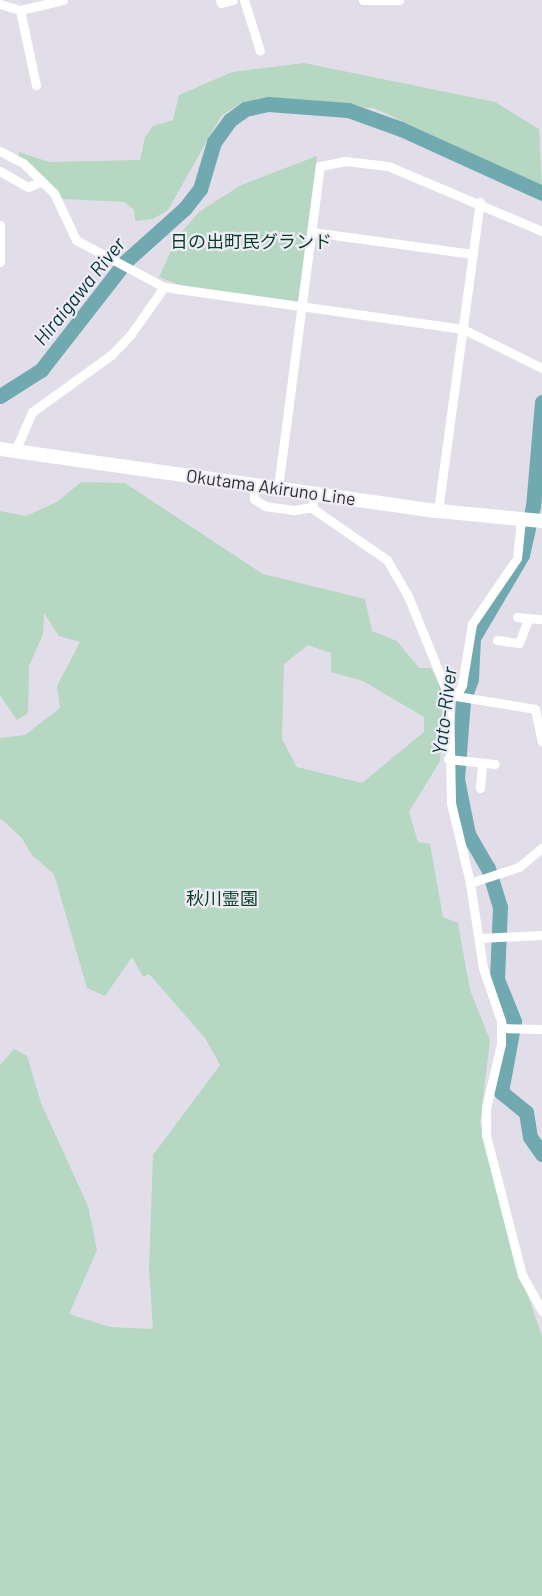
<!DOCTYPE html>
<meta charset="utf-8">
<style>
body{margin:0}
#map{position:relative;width:542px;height:1596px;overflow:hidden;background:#e2dee9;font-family:Barlow,"Noto Sans JP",sans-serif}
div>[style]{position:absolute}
.built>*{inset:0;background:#d8d2e4}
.green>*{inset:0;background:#b6d7c2}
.river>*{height:15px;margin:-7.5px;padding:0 7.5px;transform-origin:7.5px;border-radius:7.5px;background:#71a9b0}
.street>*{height:9px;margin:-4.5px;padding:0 4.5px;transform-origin:4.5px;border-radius:4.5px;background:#fff}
.secondary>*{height:14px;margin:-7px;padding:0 7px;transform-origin:7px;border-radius:7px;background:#fff}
span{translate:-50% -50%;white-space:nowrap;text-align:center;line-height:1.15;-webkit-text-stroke:4.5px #efecf6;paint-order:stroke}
.park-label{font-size:18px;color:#093f25}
.street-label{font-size:18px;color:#2f2d31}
.water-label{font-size:20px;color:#00363c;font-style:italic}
</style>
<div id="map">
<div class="built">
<i style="clip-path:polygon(542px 443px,542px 509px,534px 509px)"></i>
</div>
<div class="green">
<i style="clip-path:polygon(304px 63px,495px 102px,539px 129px,542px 187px,374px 108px,243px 102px,221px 116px,168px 210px,153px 219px,135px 221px,134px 210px,125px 202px,63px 199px,18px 166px,19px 152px,49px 162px,140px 160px,145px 137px,153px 126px,173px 120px,179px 95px,232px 72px)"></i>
<i style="clip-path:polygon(317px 156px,298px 302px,185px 287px,159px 277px,178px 236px,199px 212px,241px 185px)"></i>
<i style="clip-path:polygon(evenodd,81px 482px,125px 483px,263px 574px,365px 599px,372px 631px,397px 641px,419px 668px,431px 668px,446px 698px,440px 761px,409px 812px,418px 842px,430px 844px,443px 917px,458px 923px,470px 990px,490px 1040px,480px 1123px,515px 1259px,542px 1336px,542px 1596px,0 1596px,0 1065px,14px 1049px,27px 1056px,41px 1103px,88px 1206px,97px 1250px,69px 1314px,110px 1327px,153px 1329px,149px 1268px,153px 1155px,220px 1065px,205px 1038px,149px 974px,143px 977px,132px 957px,105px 996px,87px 988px,54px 874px,32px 855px,21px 837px,0 818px,0 738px,25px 735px,60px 708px,57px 686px,80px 642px,59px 636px,44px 613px,43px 634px,29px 666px,28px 713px,17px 720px,0 695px,0 511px,26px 516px,57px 502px,81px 482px,308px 645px,331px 653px,331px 672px,363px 681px,424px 717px,424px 732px,362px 783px,297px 767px,282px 739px,284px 664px,308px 645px)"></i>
</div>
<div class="river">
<i style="left:0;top:396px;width:49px;rotate:-32.4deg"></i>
<i style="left:41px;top:370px;width:138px;rotate:-52.1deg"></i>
<i style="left:126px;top:261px;width:79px;rotate:-41.9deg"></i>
<i style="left:185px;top:208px;width:24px;rotate:-52deg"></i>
<i style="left:200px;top:189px;width:49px;rotate:-73.4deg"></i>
<i style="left:214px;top:142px;width:27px;rotate:-54deg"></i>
<i style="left:230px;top:120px;width:19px;rotate:-36deg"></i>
<i style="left:245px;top:109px;width:24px;rotate:-12deg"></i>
<i style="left:268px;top:104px;width:80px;rotate:4.3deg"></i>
<i style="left:348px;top:110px;width:56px;rotate:19.7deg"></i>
<i style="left:401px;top:129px;width:155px;rotate:24.4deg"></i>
<i style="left:542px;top:402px;width:104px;rotate:94.9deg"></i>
<i style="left:533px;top:506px;width:50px;rotate:102.7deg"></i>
<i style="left:522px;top:555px;width:96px;rotate:120.6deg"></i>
<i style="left:473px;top:638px;width:41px;rotate:92.8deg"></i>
<i style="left:471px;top:679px;width:23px;rotate:110deg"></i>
<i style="left:463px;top:701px;width:78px;rotate:94.4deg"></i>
<i style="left:457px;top:779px;width:56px;rotate:78.7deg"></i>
<i style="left:468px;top:834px;width:39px;rotate:60deg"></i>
<i style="left:488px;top:868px;width:41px;rotate:72.9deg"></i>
<i style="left:500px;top:907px;width:72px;rotate:92.4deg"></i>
<i style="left:497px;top:979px;width:45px;rotate:68deg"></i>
<i style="left:514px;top:1021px;width:72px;rotate:100.4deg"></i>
<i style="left:501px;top:1092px;width:32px;rotate:39deg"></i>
<i style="left:526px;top:1112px;width:25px;rotate:81deg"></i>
<i style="left:530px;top:1137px;width:21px;rotate:55deg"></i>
</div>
<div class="street">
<i style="left:220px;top:0;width:3px;rotate:72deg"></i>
<i style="left:221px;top:3px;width:12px;rotate:-14deg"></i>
<i style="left:244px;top:0;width:53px;rotate:72.6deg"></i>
<i style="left:363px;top:0;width:36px"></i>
<i style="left:0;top:4px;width:21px;rotate:17deg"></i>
<i style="left:20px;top:10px;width:44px;rotate:-13.1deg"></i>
<i style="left:20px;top:10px;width:77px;rotate:78deg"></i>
<i style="left:0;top:151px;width:26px;rotate:28deg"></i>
<i style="left:23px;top:163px;width:43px;rotate:44.1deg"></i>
<i style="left:54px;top:193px;width:52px;rotate:64.9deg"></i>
<i style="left:76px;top:240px;width:100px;rotate:28.1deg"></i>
<i style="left:164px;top:287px;width:302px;rotate:8deg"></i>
<i style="left:463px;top:329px;width:88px;rotate:26.3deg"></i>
<i style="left:0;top:171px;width:32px;rotate:30deg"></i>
<i style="left:28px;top:187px;width:15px;rotate:-23deg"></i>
<i style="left:0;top:225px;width:37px;rotate:90deg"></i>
<i style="left:312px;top:232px;width:162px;rotate:7.8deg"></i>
<i style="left:15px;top:451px;width:43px;rotate:-66.4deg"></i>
<i style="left:32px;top:412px;width:97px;rotate:-35.8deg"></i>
<i style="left:111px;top:355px;width:29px;rotate:-46deg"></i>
<i style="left:131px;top:334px;width:57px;rotate:-54.9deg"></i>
<i style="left:254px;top:485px;width:14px;rotate:90deg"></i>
<i style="left:254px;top:499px;width:13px;rotate:32deg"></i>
<i style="left:265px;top:506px;width:30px;rotate:8deg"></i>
<i style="left:295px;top:510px;width:17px;rotate:-10deg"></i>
<i style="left:278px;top:488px;width:325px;rotate:-82.6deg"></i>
<i style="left:320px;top:166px;width:25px;rotate:-11deg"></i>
<i style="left:345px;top:161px;width:43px;rotate:6.6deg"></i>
<i style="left:388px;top:166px;width:167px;rotate:22.9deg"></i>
<i style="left:314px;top:493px;width:15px;rotate:98deg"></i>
<i style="left:312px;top:508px;width:91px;rotate:34.7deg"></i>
<i style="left:387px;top:560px;width:42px;rotate:59.7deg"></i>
<i style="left:408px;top:596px;width:109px;rotate:67.9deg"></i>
<i style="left:449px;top:697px;width:106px;rotate:88.9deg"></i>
<i style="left:451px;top:803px;width:82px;rotate:76.6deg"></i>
<i style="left:470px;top:883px;width:86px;rotate:81.3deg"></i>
<i style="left:483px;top:968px;width:56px;rotate:71.2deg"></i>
<i style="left:501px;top:1021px;width:23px;rotate:90deg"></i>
<i style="left:501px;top:1044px;width:66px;rotate:103.2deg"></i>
<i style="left:486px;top:1108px;width:27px;rotate:90deg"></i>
<i style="left:486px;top:1135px;width:145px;rotate:75.6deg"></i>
<i style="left:522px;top:1275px;width:41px;rotate:60.9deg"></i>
<i style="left:438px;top:511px;width:312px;rotate:-82.3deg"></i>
<i style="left:517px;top:617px;width:25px;rotate:5deg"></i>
<i style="left:497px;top:640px;width:22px;rotate:8deg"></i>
<i style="left:519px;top:643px;width:26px;rotate:-69deg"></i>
<i style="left:456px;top:696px;width:80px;rotate:9.3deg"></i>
<i style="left:535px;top:709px;width:33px;rotate:78deg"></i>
<i style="left:449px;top:697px;width:7px;rotate:-8deg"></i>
<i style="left:456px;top:696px;width:13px;rotate:-61deg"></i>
<i style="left:462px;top:685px;width:62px;rotate:-80.7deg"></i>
<i style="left:472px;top:624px;width:80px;rotate:-55.7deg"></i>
<i style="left:517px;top:558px;width:37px;rotate:-84deg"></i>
<i style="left:448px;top:759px;width:47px;rotate:6.1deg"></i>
<i style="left:480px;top:788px;width:25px;rotate:-85deg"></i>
<i style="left:470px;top:883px;width:52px;rotate:-18.1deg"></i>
<i style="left:519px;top:867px;width:30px;rotate:-40deg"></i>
<i style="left:479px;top:938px;width:63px;rotate:-2.7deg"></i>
<i style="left:501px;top:1028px;width:41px;rotate:1.4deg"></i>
</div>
<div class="secondary">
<i style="left:0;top:449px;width:442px;rotate:8.1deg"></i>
<i style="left:438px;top:511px;width:104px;rotate:5.5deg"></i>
</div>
<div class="park-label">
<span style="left:251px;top:241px">日の出町民グランド</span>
<span style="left:222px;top:898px">秋川霊園</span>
</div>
<div class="street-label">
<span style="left:271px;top:487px;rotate:8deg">Okutama Akiruno Line</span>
</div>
<div class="water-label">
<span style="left:79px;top:291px;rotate:-51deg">Hiraigawa River</span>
<span style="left:444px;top:711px;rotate:-83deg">Yato-River</span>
</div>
</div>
